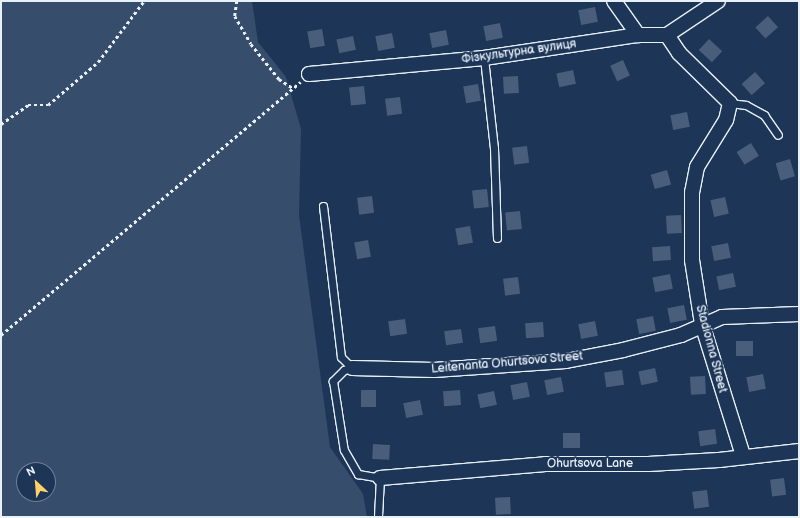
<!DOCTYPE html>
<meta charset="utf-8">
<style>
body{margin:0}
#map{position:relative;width:800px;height:518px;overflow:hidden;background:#1d3557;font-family:"Balsamiq Sans",sans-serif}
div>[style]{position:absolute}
.green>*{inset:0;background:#374d6c}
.building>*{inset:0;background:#495e7a;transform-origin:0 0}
.path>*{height:2.5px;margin-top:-1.25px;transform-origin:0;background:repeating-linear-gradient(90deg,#e8f1f8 0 3px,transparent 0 6px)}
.roads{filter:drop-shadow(1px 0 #e8f1f8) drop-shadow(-1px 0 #e8f1f8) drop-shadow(0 1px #e8f1f8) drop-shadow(0 -1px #e8f1f8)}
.service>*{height:7px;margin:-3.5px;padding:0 3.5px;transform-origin:3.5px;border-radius:3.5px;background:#1d3557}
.minor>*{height:14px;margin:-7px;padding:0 7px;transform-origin:7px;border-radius:7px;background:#1d3557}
span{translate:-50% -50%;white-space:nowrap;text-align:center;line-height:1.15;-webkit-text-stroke:4px #1d3557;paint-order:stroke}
.street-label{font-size:12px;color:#e8f1f8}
.frame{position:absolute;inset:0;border:2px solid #e8f1f8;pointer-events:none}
.north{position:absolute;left:16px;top:462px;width:40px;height:40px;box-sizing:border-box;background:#1d3557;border:1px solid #6e8097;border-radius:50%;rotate:334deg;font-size:11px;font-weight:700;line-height:16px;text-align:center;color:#e8f1f8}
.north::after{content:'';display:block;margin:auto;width:14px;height:18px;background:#ffd166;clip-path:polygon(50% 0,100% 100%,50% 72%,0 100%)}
</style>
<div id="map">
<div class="green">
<i style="clip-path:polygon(evenodd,1px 1px,252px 1px,258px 42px,286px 77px,301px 129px,299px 215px,330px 447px,363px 494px,367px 517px,1px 517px,1px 1px,24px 470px,48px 470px,48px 494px,24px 494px,24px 470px)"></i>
</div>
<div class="building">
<i style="left:595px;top:7px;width:15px;height:17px;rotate:79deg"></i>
<i style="left:768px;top:16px;width:15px;height:17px;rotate:48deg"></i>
<i style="left:500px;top:23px;width:15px;height:17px;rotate:79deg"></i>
<i style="left:322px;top:29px;width:17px;height:15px;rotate:80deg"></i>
<i style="left:446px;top:30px;width:15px;height:17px;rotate:79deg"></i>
<i style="left:392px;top:33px;width:15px;height:17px;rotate:79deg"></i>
<i style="left:353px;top:36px;width:14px;height:17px;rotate:78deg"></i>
<i style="left:709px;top:39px;width:18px;height:15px;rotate:43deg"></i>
<i style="left:623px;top:60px;width:17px;height:14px;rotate:66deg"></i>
<i style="left:573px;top:70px;width:14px;height:17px;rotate:78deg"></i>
<i style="left:755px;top:72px;width:15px;height:18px;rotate:48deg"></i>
<i style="left:518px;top:76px;width:17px;height:15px;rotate:87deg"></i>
<i style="left:478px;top:84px;width:17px;height:15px;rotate:80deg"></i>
<i style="left:364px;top:86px;width:18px;height:15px;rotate:84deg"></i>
<i style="left:400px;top:97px;width:17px;height:15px;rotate:83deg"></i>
<i style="left:687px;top:112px;width:15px;height:17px;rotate:79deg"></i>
<i style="left:751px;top:143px;width:15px;height:17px;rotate:58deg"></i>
<i style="left:527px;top:146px;width:17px;height:15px;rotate:83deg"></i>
<i style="left:790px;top:159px;width:18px;height:15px;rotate:74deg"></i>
<i style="left:667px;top:170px;width:15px;height:17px;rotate:74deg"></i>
<i style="left:487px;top:189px;width:18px;height:15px;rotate:84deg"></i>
<i style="left:372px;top:196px;width:17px;height:15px;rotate:83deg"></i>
<i style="left:725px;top:197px;width:17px;height:15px;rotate:77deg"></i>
<i style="left:520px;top:211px;width:18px;height:15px;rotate:84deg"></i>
<i style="left:681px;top:215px;width:18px;height:15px;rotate:87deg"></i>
<i style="left:470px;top:226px;width:17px;height:15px;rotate:80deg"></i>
<i style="left:368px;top:240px;width:17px;height:14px;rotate:80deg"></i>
<i style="left:728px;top:243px;width:15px;height:17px;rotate:79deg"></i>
<i style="left:670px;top:246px;width:14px;height:18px;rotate:86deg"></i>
<i style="left:733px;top:273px;width:14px;height:17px;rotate:78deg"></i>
<i style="left:670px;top:274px;width:15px;height:18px;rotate:79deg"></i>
<i style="left:518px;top:277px;width:17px;height:15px;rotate:83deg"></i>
<i style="left:684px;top:305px;width:15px;height:17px;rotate:79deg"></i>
<i style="left:653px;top:316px;width:15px;height:17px;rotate:79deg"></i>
<i style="left:405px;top:319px;width:15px;height:17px;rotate:82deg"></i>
<i style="left:595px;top:321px;width:15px;height:17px;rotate:79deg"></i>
<i style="left:543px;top:322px;width:15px;height:18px;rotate:86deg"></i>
<i style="left:495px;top:326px;width:15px;height:17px;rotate:82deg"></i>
<i style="left:461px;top:329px;width:14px;height:17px;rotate:82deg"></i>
<i style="left:736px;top:341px;width:17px;height:15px"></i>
<i style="left:655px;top:368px;width:14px;height:17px;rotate:78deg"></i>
<i style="left:622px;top:370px;width:15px;height:18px;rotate:82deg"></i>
<i style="left:763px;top:374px;width:15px;height:17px;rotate:79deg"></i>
<i style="left:705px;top:376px;width:18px;height:15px;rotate:87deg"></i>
<i style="left:561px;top:377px;width:15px;height:17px;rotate:79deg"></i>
<i style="left:527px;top:382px;width:15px;height:17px;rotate:79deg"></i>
<i style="left:361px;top:390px;width:15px;height:17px"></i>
<i style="left:460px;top:390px;width:15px;height:17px;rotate:86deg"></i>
<i style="left:494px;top:391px;width:14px;height:17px;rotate:78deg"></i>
<i style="left:420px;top:400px;width:15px;height:17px;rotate:79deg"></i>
<i style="left:715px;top:429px;width:15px;height:17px;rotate:82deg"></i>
<i style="left:580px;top:433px;width:15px;height:17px;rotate:90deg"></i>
<i style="left:373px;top:444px;width:17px;height:15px;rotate:3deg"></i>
<i style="left:784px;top:478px;width:17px;height:14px;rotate:83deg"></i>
<i style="left:707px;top:490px;width:17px;height:15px;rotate:83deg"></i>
<i style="left:510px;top:497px;width:17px;height:15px;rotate:87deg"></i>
</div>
<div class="path">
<i style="left:237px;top:1px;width:15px;rotate:98deg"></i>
<i style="left:235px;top:16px;width:32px;rotate:60deg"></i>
<i style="left:251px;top:44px;width:45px;rotate:51.3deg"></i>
<i style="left:279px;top:79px;width:17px;rotate:33deg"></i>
<i style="left:1px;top:124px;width:33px;rotate:-35deg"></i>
<i style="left:28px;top:105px;width:20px"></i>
<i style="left:48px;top:105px;width:66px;rotate:-40.7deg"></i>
<i style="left:98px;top:62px;width:76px;rotate:-53deg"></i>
<i style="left:1px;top:335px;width:392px;rotate:-40.2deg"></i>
</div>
<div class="roads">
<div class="service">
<i style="left:484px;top:58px;width:91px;rotate:83.7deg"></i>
<i style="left:494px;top:148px;width:90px;rotate:88.1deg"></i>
<i style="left:730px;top:103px;width:16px;rotate:7deg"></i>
<i style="left:746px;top:105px;width:21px;rotate:29deg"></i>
<i style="left:764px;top:115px;width:24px;rotate:55deg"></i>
<i style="left:323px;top:206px;width:152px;rotate:83.2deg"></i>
<i style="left:341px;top:357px;width:16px;rotate:45deg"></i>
<i style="left:352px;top:368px;width:8px;rotate:166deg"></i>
<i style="left:344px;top:370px;width:16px;rotate:135deg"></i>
<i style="left:333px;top:381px;width:32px;rotate:81deg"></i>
<i style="left:338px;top:413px;width:37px;rotate:81deg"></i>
<i style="left:344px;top:450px;width:28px;rotate:60deg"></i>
<i style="left:358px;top:474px;width:22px;rotate:10deg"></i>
<i style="left:380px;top:478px;width:39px;rotate:93deg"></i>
</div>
<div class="minor">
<i style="left:614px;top:1px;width:42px;rotate:54.8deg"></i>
<i style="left:667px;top:35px;width:22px;rotate:56deg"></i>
<i style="left:679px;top:53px;width:71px;rotate:44.4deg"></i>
<i style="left:730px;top:103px;width:17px;rotate:103deg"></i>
<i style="left:726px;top:120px;width:55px;rotate:121.7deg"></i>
<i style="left:697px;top:167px;width:25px;rotate:101deg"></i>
<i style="left:692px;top:192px;width:68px;rotate:90deg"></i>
<i style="left:692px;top:260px;width:65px;rotate:81.1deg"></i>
<i style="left:702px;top:324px;width:138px;rotate:72.7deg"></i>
<i style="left:309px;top:74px;width:176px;rotate:-5.2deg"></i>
<i style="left:484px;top:58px;width:156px;rotate:-8.5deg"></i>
<i style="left:638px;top:35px;width:29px"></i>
<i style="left:667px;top:35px;width:61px;rotate:-33.7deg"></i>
<i style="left:352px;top:368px;width:82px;rotate:1.4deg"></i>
<i style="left:434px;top:370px;width:132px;rotate:-3.9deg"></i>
<i style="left:566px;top:361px;width:58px;rotate:-10.9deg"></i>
<i style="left:623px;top:350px;width:60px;rotate:-14.5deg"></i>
<i style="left:681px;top:335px;width:45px;rotate:-23.7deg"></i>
<i style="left:722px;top:317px;width:77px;rotate:-2.2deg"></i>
<i style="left:380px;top:478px;width:166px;rotate:-4.8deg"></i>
<i style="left:545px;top:464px;width:103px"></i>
<i style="left:648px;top:464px;width:71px;rotate:-3.2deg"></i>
<i style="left:719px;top:460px;width:81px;rotate:-6.4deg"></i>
</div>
</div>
<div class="street-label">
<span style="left:519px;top:52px;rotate:-8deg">Фізкультурна вулиця</span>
<span style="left:711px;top:349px;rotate:75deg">Stadionna Street</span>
<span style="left:507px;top:363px;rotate:-5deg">Leitenanta Ohurtsova Street</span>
<span style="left:590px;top:464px">Ohurtsova Lane</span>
</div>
<div class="frame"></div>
<div class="north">N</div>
</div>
